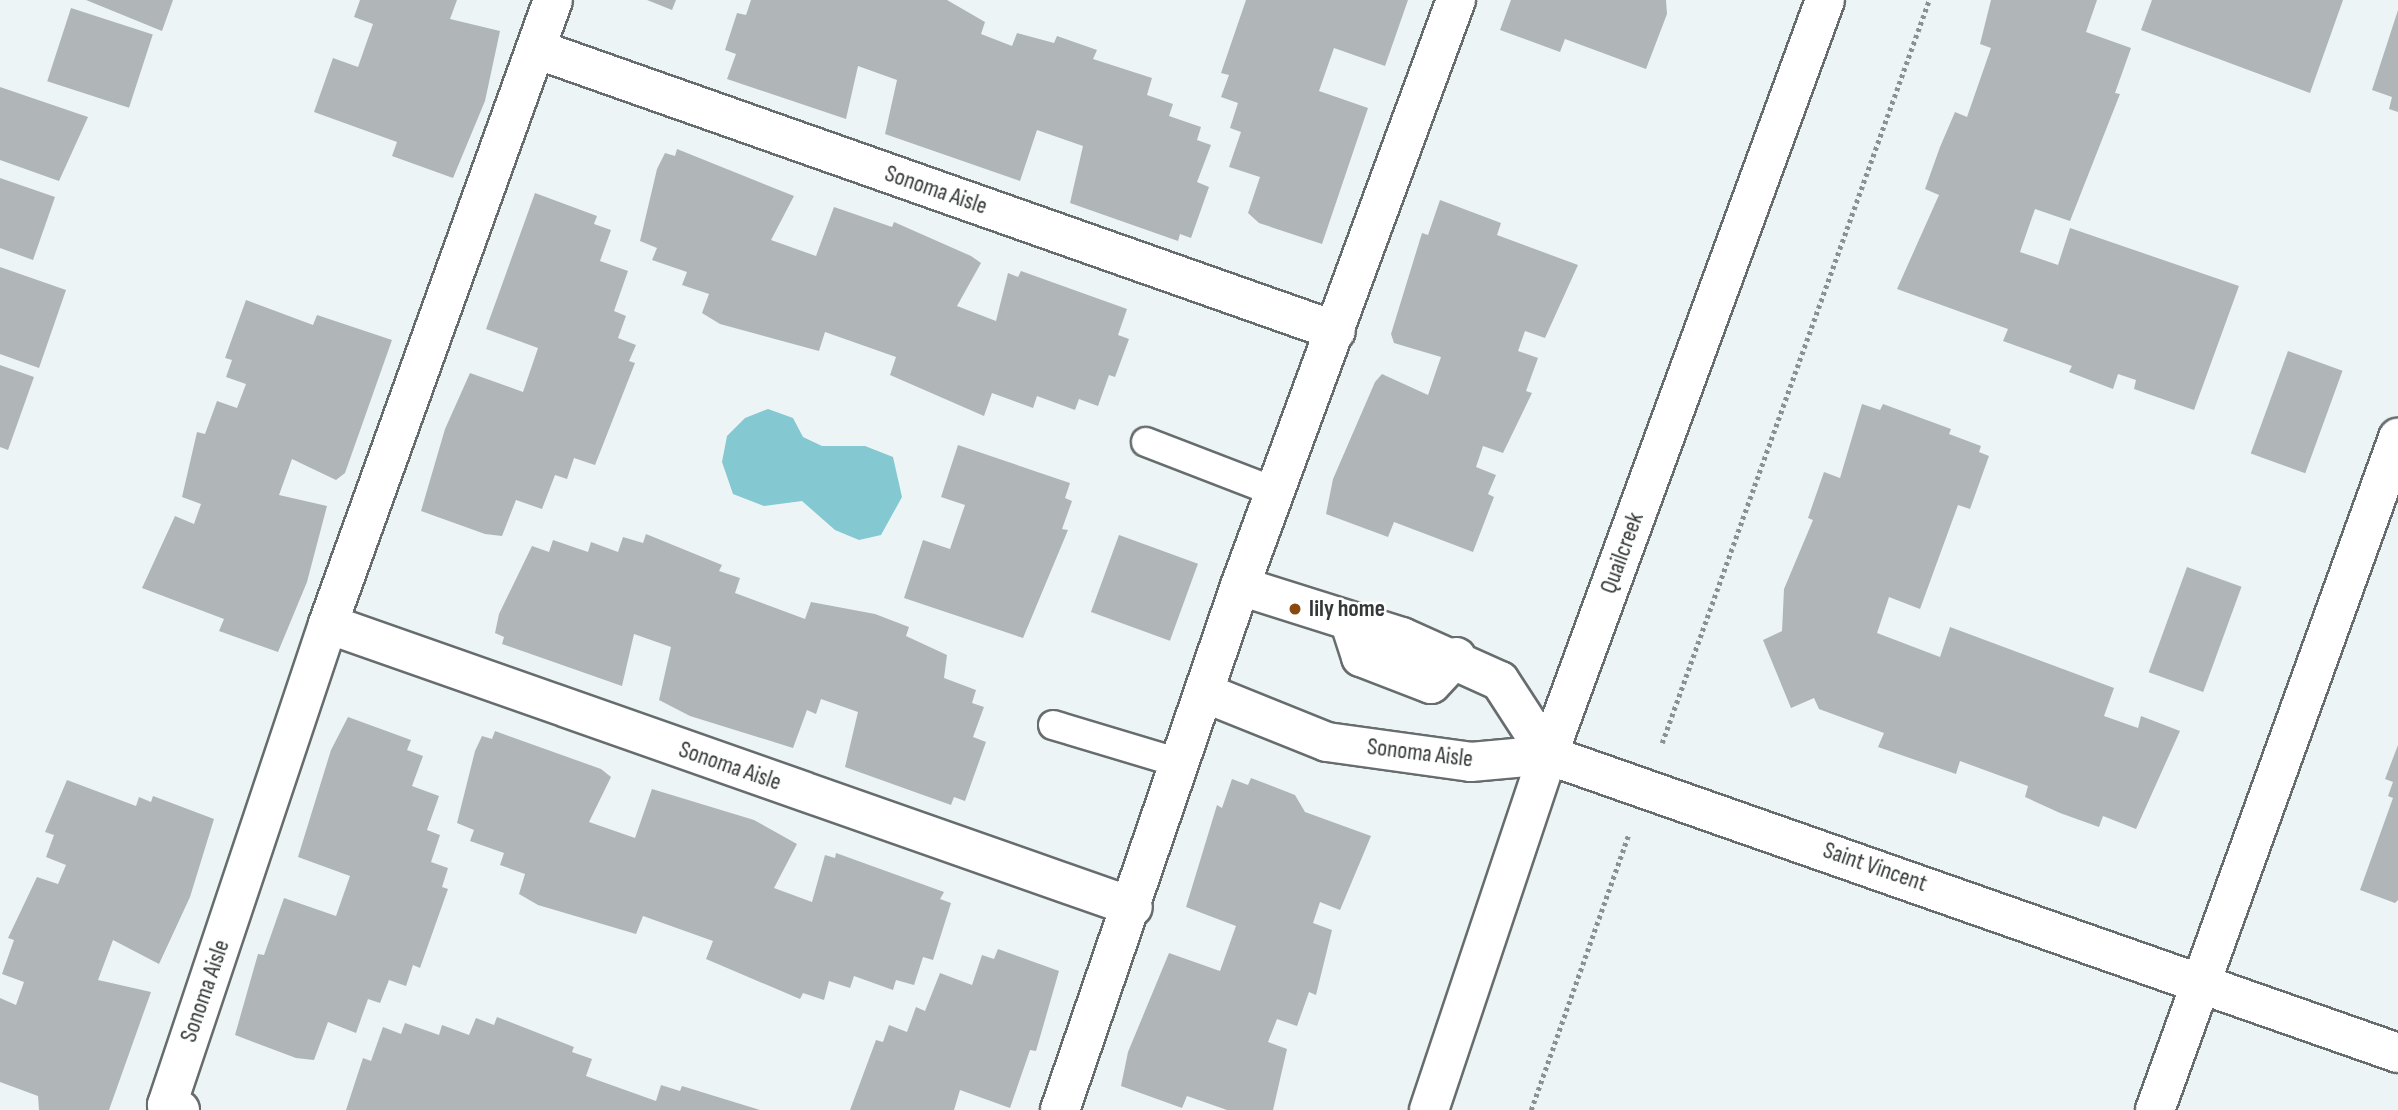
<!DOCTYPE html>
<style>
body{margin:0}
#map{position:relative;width:2398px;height:1110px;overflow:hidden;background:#edf4f5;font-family:"Sofia Sans Condensed",sans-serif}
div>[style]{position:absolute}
.water>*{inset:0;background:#84c8d1}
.building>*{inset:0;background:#b0b6b7;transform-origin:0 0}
.path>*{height:4.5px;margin-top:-2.25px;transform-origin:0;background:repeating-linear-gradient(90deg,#8b9090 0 3.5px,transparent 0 7px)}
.roads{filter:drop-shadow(2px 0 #676d6e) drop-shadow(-2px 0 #676d6e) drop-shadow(0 2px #676d6e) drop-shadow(0 -2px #676d6e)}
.lane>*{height:28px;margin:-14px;padding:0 14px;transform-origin:14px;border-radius:14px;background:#fff}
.street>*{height:38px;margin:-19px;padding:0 19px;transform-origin:19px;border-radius:19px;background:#fff}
.secondary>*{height:38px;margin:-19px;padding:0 19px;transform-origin:19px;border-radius:19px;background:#fff}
.dots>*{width:19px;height:19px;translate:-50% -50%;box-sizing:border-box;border:4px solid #fff;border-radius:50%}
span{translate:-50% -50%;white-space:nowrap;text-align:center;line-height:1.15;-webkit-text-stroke:5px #fff;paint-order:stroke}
.street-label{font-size:24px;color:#353838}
.poi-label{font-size:24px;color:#353838;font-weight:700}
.left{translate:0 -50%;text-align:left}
</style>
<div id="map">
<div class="water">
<i style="clip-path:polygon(768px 409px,793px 418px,803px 437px,822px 446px,865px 446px,893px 457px,902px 497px,881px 535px,859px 540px,835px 530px,802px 501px,764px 506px,733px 494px,722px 462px,727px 436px,745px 418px)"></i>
</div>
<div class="building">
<i style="clip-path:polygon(86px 0,173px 0,162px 31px)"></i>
<i style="clip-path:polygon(360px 0,457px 0,450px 19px,500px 31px,485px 101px,453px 178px,392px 156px,397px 142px,314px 112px,333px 58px,358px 67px,373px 24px,354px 17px)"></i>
<i style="clip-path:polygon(647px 0,676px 0,672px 10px)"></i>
<i style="clip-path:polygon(751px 0,947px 0,985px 22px,981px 34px,1012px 46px,1017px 33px,1054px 43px,1057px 36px,1097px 50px,1093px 59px,1152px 78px,1147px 95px,1173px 104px,1169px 116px,1201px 127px,1197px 140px,1211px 145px,1197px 182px,1209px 187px,1191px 238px,1180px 234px,1178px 241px,1070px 203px,1083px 146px,1037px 130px,1020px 181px,885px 134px,897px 80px,858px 66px,846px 119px,727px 79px,736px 54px,725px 50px,737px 13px,746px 15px)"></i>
<i style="clip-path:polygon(1246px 0,1408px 0,1385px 66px,1334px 48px,1319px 91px,1368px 108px,1322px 244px,1259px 223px,1248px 213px,1260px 177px,1229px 167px,1241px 132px,1230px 128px,1238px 103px,1221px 97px,1229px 75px,1221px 73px)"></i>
<i style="clip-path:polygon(1511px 0,1666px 0,1667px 14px,1646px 69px,1565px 39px,1560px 52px,1500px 30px)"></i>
<i style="clip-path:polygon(1991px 0,2097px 0,2086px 32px,2131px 48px,2115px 93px,2120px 94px,2070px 221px,2035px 209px,2020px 252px,2058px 265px,2070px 228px,2239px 286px,2194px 410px,2134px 389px,2136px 380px,2118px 374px,2113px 389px,2069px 372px,2072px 366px,2003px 341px,2008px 329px,1897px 289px,1939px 195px,1925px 189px,1940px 147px,1955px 112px,1967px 117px,1991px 48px,1980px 44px)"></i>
<i style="clip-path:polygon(2152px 0,2343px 0,2310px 93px,2141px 30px)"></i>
<i style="left:71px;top:8px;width:86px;height:77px;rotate:18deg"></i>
<i style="clip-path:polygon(2398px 10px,2398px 112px,2389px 109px,2392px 97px,2372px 90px)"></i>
<i style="clip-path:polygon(0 87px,88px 117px,59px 181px,0 160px)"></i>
<i style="clip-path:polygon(677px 149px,794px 196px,771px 240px,816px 256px,834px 207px,892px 227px,894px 222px,971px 256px,981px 263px,957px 306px,996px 321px,1008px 273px,1018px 277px,1021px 271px,1127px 309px,1118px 335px,1129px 339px,1115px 377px,1109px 375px,1098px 406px,1079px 399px,1075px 410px,1037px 396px,1033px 408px,992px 393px,984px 416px,890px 375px,896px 357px,825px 332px,819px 351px,720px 324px,702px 313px,709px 294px,682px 285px,687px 272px,652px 260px,657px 248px,640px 241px,657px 169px,665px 153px,675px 156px)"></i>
<i style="clip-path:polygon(0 178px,55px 197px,33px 260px,0 248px)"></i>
<i style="clip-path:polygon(535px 193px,597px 216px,594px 224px,611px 230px,600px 261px,628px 271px,614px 311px,626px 316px,618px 338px,636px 345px,629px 361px,635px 363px,595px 465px,574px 458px,567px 479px,555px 475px,542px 509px,516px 500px,502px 536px,485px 534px,421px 511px,445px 429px,470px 373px,523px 392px,538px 348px,486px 329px)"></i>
<i style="clip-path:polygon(1440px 200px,1501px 223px,1497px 235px,1578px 265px,1545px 338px,1525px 331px,1518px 351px,1538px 358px,1526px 391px,1532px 393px,1503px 453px,1483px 446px,1476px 467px,1496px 475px,1488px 494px,1494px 497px,1473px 552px,1394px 522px,1388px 537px,1326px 514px,1333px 479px,1375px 382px,1382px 374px,1428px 395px,1441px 357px,1394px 343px,1391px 334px,1422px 233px,1428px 235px)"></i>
<i style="clip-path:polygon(0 267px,66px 290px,39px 368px,0 354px)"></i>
<i style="clip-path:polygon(246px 300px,313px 325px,317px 315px,392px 340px,345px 473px,336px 480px,292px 459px,279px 495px,327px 506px,307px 582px,278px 652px,219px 631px,224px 619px,142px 588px,175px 516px,194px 524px,201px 504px,182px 497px,197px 432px,205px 434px,217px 401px,237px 408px,246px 384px,226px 377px,232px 360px,225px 358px)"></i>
<i style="left:2288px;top:351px;width:58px;height:109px;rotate:20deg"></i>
<i style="clip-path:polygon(0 365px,34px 377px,8px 450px,0 447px)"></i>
<i style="clip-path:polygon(1862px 404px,1880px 410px,1883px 404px,1951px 429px,1949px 434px,1981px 446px,1979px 452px,1989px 456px,1970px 509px,1958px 505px,1920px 609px,1889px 597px,1877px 633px,1940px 657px,1950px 627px,2114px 688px,2104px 716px,2138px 728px,2141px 716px,2180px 731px,2136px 829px,2103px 816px,2099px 827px,2060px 813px,2025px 797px,2028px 786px,1960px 761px,1956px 774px,1878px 747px,1884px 733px,1819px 709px,1814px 698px,1791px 708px,1763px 640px,1782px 631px,1784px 589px,1813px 520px,1808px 518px,1824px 472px,1840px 478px)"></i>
<i style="clip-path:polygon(958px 445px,1070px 483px,1065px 498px,1072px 501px,1062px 529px,1068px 530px,1023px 638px,904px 598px,923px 540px,950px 549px,965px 505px,941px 497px)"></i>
<i style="clip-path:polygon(646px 534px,722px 565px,719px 571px,740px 578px,735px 593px,805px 619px,811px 602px,875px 614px,909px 627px,906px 636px,947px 655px,944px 678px,976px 690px,972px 703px,984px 707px,973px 737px,986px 742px,965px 801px,954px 797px,951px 805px,845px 767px,858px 712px,821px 699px,816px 714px,807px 710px,793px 748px,690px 716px,659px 700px,671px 647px,634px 634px,622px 686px,502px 644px,504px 637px,495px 633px,499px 614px,532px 546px,549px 552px,553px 540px,588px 552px,591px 542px,618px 552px,623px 537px,643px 543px)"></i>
<i style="left:1119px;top:535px;width:84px;height:82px;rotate:20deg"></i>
<i style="left:2187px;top:567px;width:58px;height:112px;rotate:20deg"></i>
<i style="clip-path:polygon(348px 717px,411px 740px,407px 750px,423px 756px,412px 786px,439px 796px,427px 830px,440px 835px,431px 862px,448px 868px,442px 887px,448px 889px,420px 968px,413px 965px,406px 986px,389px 980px,380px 1003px,368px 999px,356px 1033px,328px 1022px,314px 1060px,296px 1058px,235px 1035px,258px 954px,264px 955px,284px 898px,336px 916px,350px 876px,298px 857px,331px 750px)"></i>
<i style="clip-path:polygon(495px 731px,601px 769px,611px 777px,589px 822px,635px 838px,652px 789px,754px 820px,797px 844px,774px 888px,812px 902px,825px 855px,835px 858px,836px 853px,944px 892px,940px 899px,951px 903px,933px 960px,923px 957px,914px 985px,896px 980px,893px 990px,854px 976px,850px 988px,829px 981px,824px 1000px,803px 993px,800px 999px,706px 959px,713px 941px,643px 916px,636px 934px,538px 905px,519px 894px,525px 874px,500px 865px,504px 853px,470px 841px,474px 830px,457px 823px,475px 751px,482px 736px,492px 739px)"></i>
<i style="clip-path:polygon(2398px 745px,2398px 900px,2395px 903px,2360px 890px,2393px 798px,2388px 796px,2393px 782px,2385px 779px)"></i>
<i style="clip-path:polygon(1251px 778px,1295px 795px,1305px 812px,1371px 836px,1340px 910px,1320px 902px,1313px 923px,1332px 930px,1316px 995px,1309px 992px,1297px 1026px,1277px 1019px,1268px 1042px,1287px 1049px,1273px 1110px,1227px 1110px,1187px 1096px,1182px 1108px,1121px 1086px,1128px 1052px,1169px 953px,1220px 971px,1236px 926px,1186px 907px,1217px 805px,1222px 808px,1232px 779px,1248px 785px)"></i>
<i style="clip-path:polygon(67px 780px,136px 806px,139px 797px,151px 802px,153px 796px,214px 819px,190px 897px,159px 964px,113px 940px,98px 980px,151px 992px,109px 1110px,39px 1110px,38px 1096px,0 1082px,0 998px,16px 1005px,24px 982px,2px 974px,14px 940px,8px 938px,37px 877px,58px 884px,66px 865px,46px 857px,54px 835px,45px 832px)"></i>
<i style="clip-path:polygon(998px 949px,1059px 971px,1036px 1051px,1030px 1050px,1010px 1108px,960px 1090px,954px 1110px,850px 1110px,876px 1040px,883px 1042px,889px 1025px,907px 1032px,916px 1007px,925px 1011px,940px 973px,972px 985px,982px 955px,994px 959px)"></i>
<i style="clip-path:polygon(497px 1017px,574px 1047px,572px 1052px,592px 1059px,586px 1076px,656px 1101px,661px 1085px,680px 1091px,682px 1086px,760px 1110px,346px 1110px,363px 1058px,371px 1061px,383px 1027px,401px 1034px,405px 1023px,439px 1035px,442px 1025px,469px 1035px,476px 1018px,494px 1025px)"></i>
</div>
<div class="path">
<i style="left:1662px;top:743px;width:790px;rotate:-70.23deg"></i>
<i style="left:1531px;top:1110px;width:293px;rotate:-70.5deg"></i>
</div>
<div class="roads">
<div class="lane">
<i style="left:1146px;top:442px;width:142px;rotate:21.1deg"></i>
<i style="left:1053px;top:725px;width:136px;rotate:16.7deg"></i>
</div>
<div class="street">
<i style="left:536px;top:49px;width:848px;rotate:19.42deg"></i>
<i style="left:1240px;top:586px;width:170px;rotate:17.5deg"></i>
<i style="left:1402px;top:637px;width:107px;rotate:24.2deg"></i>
<i style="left:1500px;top:681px;width:88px;rotate:57deg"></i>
<i style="left:328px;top:624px;width:853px;rotate:19.37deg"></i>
<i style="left:1351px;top:626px;width:33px;rotate:72deg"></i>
<i style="left:1361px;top:657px;width:75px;rotate:21.1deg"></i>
<i style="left:1431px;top:684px;width:37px;rotate:-47deg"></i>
<i style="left:1205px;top:693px;width:131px;rotate:21.9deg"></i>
<i style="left:1327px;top:742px;width:145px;rotate:7.9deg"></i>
<i style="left:1471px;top:762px;width:77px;rotate:-5.2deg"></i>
<i style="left:1548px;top:755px;width:901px;rotate:19.32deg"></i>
<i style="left:180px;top:1110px;width:14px;rotate:-159deg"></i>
<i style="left:167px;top:1105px;width:507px;rotate:-71.49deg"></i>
<i style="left:328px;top:624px;width:663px;rotate:-70.17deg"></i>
<i style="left:1060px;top:1110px;width:554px;rotate:-71.04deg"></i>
<i style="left:1240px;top:586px;width:625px;rotate:-69.77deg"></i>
<i style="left:2155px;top:1110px;width:715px;rotate:-70.12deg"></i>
</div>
<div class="secondary">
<i style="left:1429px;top:1110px;width:374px;rotate:-71.5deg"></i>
<i style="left:1548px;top:755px;width:804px;rotate:-69.85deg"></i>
</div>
</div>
<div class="dots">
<i style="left:1295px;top:609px;background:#894a0e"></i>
</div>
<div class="street-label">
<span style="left:936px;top:190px;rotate:19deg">Sonoma Aisle</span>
<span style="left:1622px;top:553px;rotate:-70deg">Quailcreek</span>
<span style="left:1420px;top:753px;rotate:7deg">Sonoma Aisle</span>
<span style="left:730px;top:766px;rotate:19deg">Sonoma Aisle</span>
<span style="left:1875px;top:867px;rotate:19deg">Saint Vincent</span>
<span style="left:205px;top:991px;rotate:-71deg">Sonoma Aisle</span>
</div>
<div class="poi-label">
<span class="left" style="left:1309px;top:609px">lily home</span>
</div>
</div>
